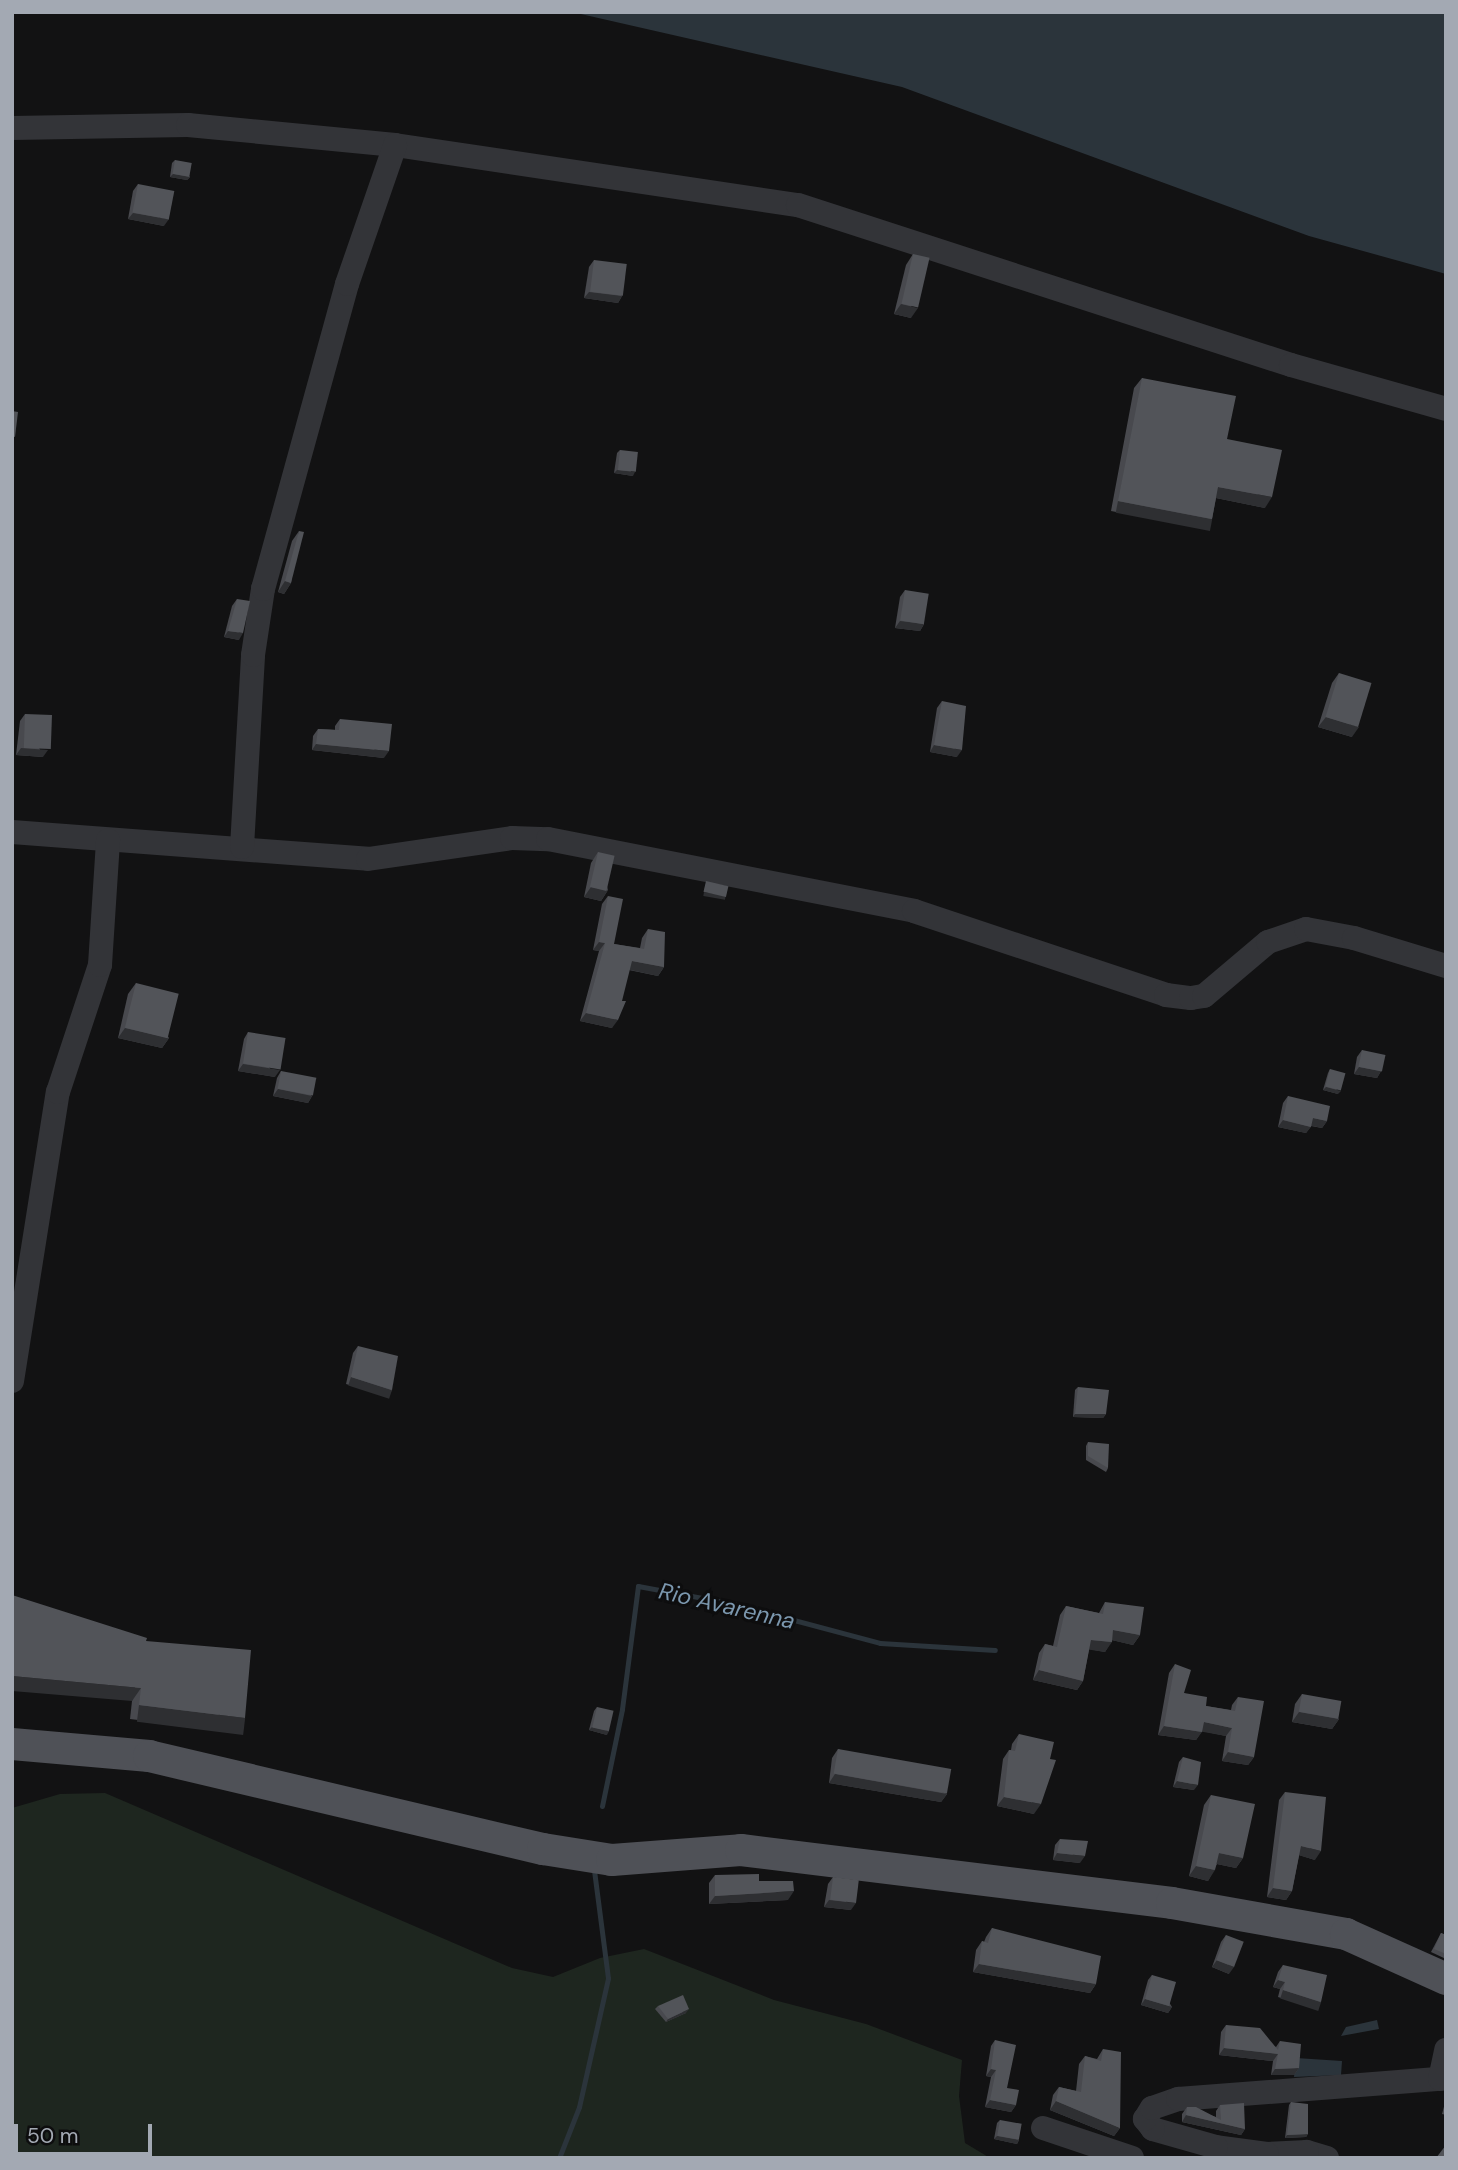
<!DOCTYPE html>
<style>
body{margin:0}
#map{position:relative;width:1458px;height:2170px;overflow:hidden;background:#121213;font-family:"DM Sans",sans-serif}
div>[style]{position:absolute}
.green>*{inset:0;background:#1e261f}
.water>*{inset:0;background:#2b343b}
.stream>*{height:5px;margin:-2.5px;padding:0 2.5px;transform-origin:2.5px;border-radius:2.5px;background:#2b343b}
.minor>*{height:24px;margin:-12px;padding:0 12px;transform-origin:12px;border-radius:12px;background:#333438}
.major>*{height:32px;margin:-16px;padding:0 16px;transform-origin:16px;border-radius:16px;background:#4f5157}
.wall>*{inset:0;background:#48494e}
.shaded-wall>*{inset:0;background:#2e2f32;transform-origin:0 0}
.building>*{inset:0;background:#525459;transform-origin:0 0}
span{translate:-50% -50%;white-space:nowrap;text-align:center;line-height:1.15;-webkit-text-stroke:6px #0d0d0e;paint-order:stroke}
.water-label{font-size:23px;color:#7b97ae;font-style:italic}
.frame{position:absolute;inset:0;border:14px solid #a3a9b3;pointer-events:none}
.scale{position:absolute;left:14px;top:2124px;width:138px;height:32px;box-sizing:border-box;border:4px solid #a3a9b3;border-top:0;padding-left:9px;font-size:21px;line-height:24px;white-space:nowrap;color:#a3a9b3;-webkit-text-stroke:5px #0d0d0e;paint-order:stroke}
</style>
<div id="map">
<div class="green">
<i style="clip-path:polygon(105px 1793px,512px 1968px,553px 1977px,600px 1958px,644px 1949px,774px 2000px,866px 2024px,962px 2060px,959px 2096px,965px 2143px,990px 2158px,12px 2158px,12px 1808px,60px 1794px)"></i>
</div>
<div class="water">
<i style="clip-path:polygon(572px 12px,1446px 12px,1446px 274px,1309px 236px,902px 87px)"></i>
<i style="clip-path:polygon(1377px 2020px,1379px 2029px,1341px 2036px,1346px 2027px)"></i>
<i style="clip-path:polygon(1296px 2058px,1342px 2061px,1341px 2075px,1294px 2077px)"></i>
</div>
<div class="stream">
<i style="left:602px;top:1806px;width:99px;rotate:-78.3deg"></i>
<i style="left:622px;top:1709px;width:124px;rotate:-82.6deg"></i>
<i style="left:638px;top:1586px;width:94px;rotate:10.5deg"></i>
<i style="left:730px;top:1603px;width:155px;rotate:14.9deg"></i>
<i style="left:880px;top:1643px;width:115px;rotate:3.5deg"></i>
<i style="left:559px;top:2158px;width:55px;rotate:-68.6deg"></i>
<i style="left:579px;top:2107px;width:132px;rotate:-77.3deg"></i>
<i style="left:608px;top:1978px;width:109px;rotate:-97.4deg"></i>
</div>
<div class="minor">
<i style="left:12px;top:128px;width:176px;rotate:-1deg"></i>
<i style="left:188px;top:125px;width:208px;rotate:5.5deg"></i>
<i style="left:395px;top:145px;width:407px;rotate:8.5deg"></i>
<i style="left:798px;top:205px;width:518px;rotate:17.98deg"></i>
<i style="left:1291px;top:365px;width:161px;rotate:15.8deg"></i>
<i style="left:12px;top:832px;width:357px;rotate:4.3deg"></i>
<i style="left:368px;top:859px;width:146px;rotate:-8.3deg"></i>
<i style="left:512px;top:838px;width:36px;rotate:2deg"></i>
<i style="left:548px;top:839px;width:373px;rotate:11.1deg"></i>
<i style="left:914px;top:911px;width:266px;rotate:18.4deg"></i>
<i style="left:1166px;top:995px;width:25px;rotate:7deg"></i>
<i style="left:1191px;top:998px;width:13px;rotate:-9deg"></i>
<i style="left:1204px;top:996px;width:84px;rotate:-40.2deg"></i>
<i style="left:1268px;top:942px;width:40px;rotate:-18.9deg"></i>
<i style="left:1306px;top:929px;width:49px;rotate:10.6deg"></i>
<i style="left:1354px;top:938px;width:96px;rotate:16.9deg"></i>
<i style="left:242px;top:847px;width:192px;rotate:-86.7deg"></i>
<i style="left:253px;top:655px;width:67px;rotate:-81.4deg"></i>
<i style="left:263px;top:589px;width:316px;rotate:-74.6deg"></i>
<i style="left:347px;top:284px;width:147px;rotate:-70.9deg"></i>
<i style="left:12px;top:1381px;width:293px;rotate:-81deg"></i>
<i style="left:58px;top:1092px;width:134px;rotate:-71.7deg"></i>
<i style="left:100px;top:965px;width:125px;rotate:-86.3deg"></i>
<i style="left:1043px;top:2128px;width:94px;rotate:18.6deg"></i>
<i style="left:1327px;top:2158px;width:21px;rotate:-163deg"></i>
<i style="left:1307px;top:2152px;width:40px;rotate:177.1deg"></i>
<i style="left:1267px;top:2154px;width:51px;rotate:-172.2deg"></i>
<i style="left:1216px;top:2147px;width:66px;rotate:-164.1deg"></i>
<i style="left:1153px;top:2129px;width:13px;rotate:-129deg"></i>
<i style="left:1145px;top:2119px;width:13px;rotate:-58deg"></i>
<i style="left:1152px;top:2108px;width:28px;rotate:-19deg"></i>
<i style="left:1178px;top:2099px;width:263px;rotate:-4.4deg"></i>
<i style="left:1440px;top:2079px;width:30px;rotate:-78deg"></i>
</div>
<div class="major">
<i style="left:12px;top:1744px;width:138px;rotate:5deg"></i>
<i style="left:149px;top:1756px;width:405px;rotate:13.3deg"></i>
<i style="left:543px;top:1849px;width:70px;rotate:9.1deg"></i>
<i style="left:612px;top:1860px;width:129px;rotate:-4.4deg"></i>
<i style="left:741px;top:1850px;width:434px;rotate:7deg"></i>
<i style="left:1172px;top:1903px;width:177px;rotate:10.1deg"></i>
<i style="left:1346px;top:1934px;width:110px;rotate:24.2deg"></i>
</div>
<div class="wall">
<i style="clip-path:polygon(175px 160px,190px 177px,187px 180px,170px 177px,172px 163px)"></i>
<i style="clip-path:polygon(138px 184px,164px 226px,128px 219px,133px 191px)"></i>
<i style="clip-path:polygon(913px 254px,911px 318px,894px 314px,906px 265px)"></i>
<i style="clip-path:polygon(594px 260px,622px 296px,618px 303px,584px 298px,589px 267px)"></i>
<i style="clip-path:polygon(1142px 378px,1227px 439px,1265px 508px,1216px 498px,1212px 519px,1205px 529px,1111px 511px,1134px 388px)"></i>
<i style="clip-path:polygon(620px 450px,633px 476px,614px 473px,617px 453px)"></i>
<i style="clip-path:polygon(299px 531px,291px 583px,284px 594px,278px 592px,292px 541px)"></i>
<i style="clip-path:polygon(905px 590px,924px 624px,920px 631px,895px 628px,900px 597px)"></i>
<i style="clip-path:polygon(237px 599px,239px 640px,224px 637px,232px 606px)"></i>
<i style="clip-path:polygon(1339px 673px,1352px 737px,1318px 727px,1332px 683px)"></i>
<i style="clip-path:polygon(942px 701px,957px 757px,930px 752px,937px 708px)"></i>
<i style="clip-path:polygon(25px 714px,43px 757px,16px 755px,20px 721px)"></i>
<i style="clip-path:polygon(340px 719px,384px 758px,312px 750px,313px 736px,318px 729px,335px 730px,335px 726px)"></i>
<i style="clip-path:polygon(598px 852px,608px 890px,601px 901px,584px 897px,591px 863px)"></i>
<i style="clip-path:polygon(608px 896px,614px 944px,640px 948px,642px 938px,648px 929px,664px 967px,658px 976px,629px 970px,612px 1028px,580px 1021px,599px 951px,593px 950px,602px 904px)"></i>
<i style="clip-path:polygon(136px 983px,169px 1038px,162px 1048px,118px 1038px,128px 994px)"></i>
<i style="clip-path:polygon(248px 1032px,275px 1077px,238px 1071px,244px 1039px)"></i>
<i style="clip-path:polygon(1362px 1050px,1381px 1071px,1377px 1078px,1354px 1074px,1357px 1057px)"></i>
<i style="clip-path:polygon(1330px 1069px,1338px 1094px,1323px 1090px,1328px 1073px)"></i>
<i style="clip-path:polygon(281px 1071px,312px 1096px,308px 1103px,273px 1096px,277px 1078px)"></i>
<i style="clip-path:polygon(1288px 1096px,1327px 1121px,1322px 1128px,1311px 1126px,1306px 1133px,1278px 1127px,1283px 1103px)"></i>
<i style="clip-path:polygon(358px 1346px,392px 1390px,388px 1397px,346px 1384px,353px 1353px)"></i>
<i style="clip-path:polygon(1078px 1387px,1106px 1414px,1103px 1418px,1073px 1417px,1075px 1390px)"></i>
<i style="clip-path:polygon(1088px 1442px,1108px 1468px,1106px 1472px,1086px 1460px,1086px 1446px)"></i>
<i style="clip-path:polygon(1105px 1602px,1140px 1635px,1133px 1645px,1112px 1640px,1105px 1652px,1089px 1649px,1083px 1681px,1077px 1690px,1033px 1680px,1039px 1653px,1045px 1644px,1053px 1646px,1060px 1615px,1066px 1606px,1099px 1613px)"></i>
<i style="clip-path:polygon(146px 1641px,236px 1732px,130px 1719px,132px 1701px)"></i>
<i style="clip-path:polygon(1175px 1664px,1184px 1693px,1206px 1706px,1231px 1710px,1232px 1705px,1238px 1697px,1254px 1757px,1248px 1765px,1222px 1761px,1226px 1736px,1202px 1731px,1196px 1740px,1158px 1735px,1169px 1673px)"></i>
<i style="clip-path:polygon(1302px 1694px,1339px 1719px,1332px 1729px,1292px 1722px,1295px 1704px)"></i>
<i style="clip-path:polygon(597px 1707px,607px 1735px,589px 1730px,594px 1711px)"></i>
<i style="clip-path:polygon(1019px 1734px,1034px 1814px,997px 1806px,1003px 1759px,1009px 1750px,1011px 1750px,1012px 1744px)"></i>
<i style="clip-path:polygon(838px 1749px,947px 1794px,941px 1802px,829px 1783px,832px 1758px)"></i>
<i style="clip-path:polygon(1183px 1757px,1194px 1790px,1173px 1787px,1179px 1762px)"></i>
<i style="clip-path:polygon(1285px 1792px,1315px 1860px,1299px 1855px,1292px 1891px,1286px 1900px,1267px 1897px,1279px 1800px)"></i>
<i style="clip-path:polygon(1211px 1795px,1243px 1858px,1236px 1868px,1217px 1864px,1208px 1881px,1189px 1876px,1204px 1805px)"></i>
<i style="clip-path:polygon(1060px 1839px,1080px 1863px,1053px 1860px,1055px 1845px)"></i>
<i style="clip-path:polygon(715px 1875px,759px 1881px,788px 1900px,709px 1904px,709px 1883px)"></i>
<i style="clip-path:polygon(833px 1877px,851px 1910px,824px 1907px,828px 1884px)"></i>
<i style="clip-path:polygon(992px 1928px,1096px 1984px,1090px 1993px,973px 1972px,976px 1950px,982px 1941px,984px 1942px,986px 1937px)"></i>
<i style="clip-path:polygon(1441px 1933px,1446px 1935px,1446px 1959px,1431px 1952px)"></i>
<i style="clip-path:polygon(1226px 1935px,1229px 1974px,1212px 1967px,1221px 1942px)"></i>
<i style="clip-path:polygon(1283px 1965px,1321px 2002px,1316px 2009px,1278px 1997px,1280px 1989px,1273px 1987px,1278px 1972px)"></i>
<i style="clip-path:polygon(1152px 1975px,1172px 2007px,1168px 2013px,1141px 2005px,1148px 1980px)"></i>
<i style="clip-path:polygon(658px 2006px,686px 2013px,666px 2022px,655px 2009px)"></i>
<i style="clip-path:polygon(1226px 2025px,1276px 2047px,1280px 2041px,1299px 2068px,1294px 2075px,1271px 2075px,1273px 2061px,1219px 2055px,1221px 2032px)"></i>
<i style="clip-path:polygon(995px 2040px,1007px 2088px,1016px 2105px,1011px 2112px,985px 2107px,991px 2077px,986px 2076px,991px 2046px)"></i>
<i style="clip-path:polygon(1103px 2049px,1120px 2128px,1114px 2136px,1050px 2110px,1053px 2095px,1059px 2087px,1076px 2091px,1079px 2064px,1085px 2056px,1097px 2059px)"></i>
<i style="clip-path:polygon(1446px 2099px,1446px 2115px,1442px 2114px)"></i>
<i style="clip-path:polygon(1291px 2102px,1308px 2134px,1306px 2137px,1285px 2138px,1289px 2105px)"></i>
<i style="clip-path:polygon(1220px 2105px,1245px 2129px,1241px 2135px,1182px 2122px,1182px 2114px,1187px 2107px,1216px 2117px,1216px 2111px)"></i>
<i style="clip-path:polygon(1000px 2120px,1019px 2140px,1017px 2144px,994px 2139px,997px 2123px)"></i>
</div>
<div class="shaded-wall">
<i style="clip-path:polygon(173px 174px,190px 177px,187px 180px,170px 177px)"></i>
<i style="clip-path:polygon(133px 213px,169px 219px,164px 226px,128px 219px)"></i>
<i style="clip-path:polygon(589px 292px,622px 296px,618px 303px,584px 298px)"></i>
<i style="clip-path:polygon(901px 304px,918px 308px,911px 318px,894px 314px)"></i>
<i style="clip-path:polygon(617px 470px,635px 472px,633px 476px,614px 473px)"></i>
<i style="clip-path:polygon(1218px 487px,1272px 497px,1265px 508px,1211px 497px)"></i>
<i style="left:1118px;top:501px;width:96px;height:12px;rotate:11deg"></i>
<i style="clip-path:polygon(285px 581px,291px 583px,284px 594px,278px 592px)"></i>
<i style="clip-path:polygon(900px 621px,924px 624px,920px 631px,895px 628px)"></i>
<i style="clip-path:polygon(228px 631px,243px 633px,239px 640px,224px 637px)"></i>
<i style="clip-path:polygon(1326px 717px,1359px 727px,1352px 737px,1318px 727px)"></i>
<i style="clip-path:polygon(316px 744px,389px 751px,384px 758px,312px 750px)"></i>
<i style="clip-path:polygon(934px 745px,962px 750px,957px 757px,930px 752px)"></i>
<i style="clip-path:polygon(21px 748px,48px 750px,43px 757px,16px 755px)"></i>
<i style="clip-path:polygon(591px 887px,608px 890px,601px 901px,584px 897px)"></i>
<i style="left:704px;top:892px;width:22px;height:4px;rotate:10deg"></i>
<i style="clip-path:polygon(599px 942px,605px 943px,599px 951px,593px 950px)"></i>
<i style="clip-path:polygon(632px 961px,664px 967px,658px 976px,626px 969px)"></i>
<i style="clip-path:polygon(586px 1013px,618px 1020px,612px 1028px,580px 1021px)"></i>
<i style="clip-path:polygon(125px 1028px,169px 1038px,162px 1048px,118px 1038px)"></i>
<i style="clip-path:polygon(243px 1064px,280px 1070px,275px 1077px,238px 1071px)"></i>
<i style="clip-path:polygon(1359px 1067px,1381px 1071px,1377px 1078px,1354px 1074px)"></i>
<i style="clip-path:polygon(1326px 1087px,1341px 1091px,1338px 1094px,1323px 1090px)"></i>
<i style="clip-path:polygon(278px 1089px,312px 1096px,308px 1103px,273px 1096px)"></i>
<i style="clip-path:polygon(1313px 1118px,1327px 1121px,1322px 1128px,1308px 1125px)"></i>
<i style="clip-path:polygon(1283px 1120px,1311px 1127px,1306px 1133px,1278px 1127px)"></i>
<i style="left:351px;top:1377px;width:43px;height:9px;rotate:18deg"></i>
<i style="clip-path:polygon(1075px 1414px,1106px 1414px,1103px 1418px,1073px 1417px)"></i>
<i style="clip-path:polygon(1113px 1630px,1140px 1635px,1133px 1645px,1107px 1639px)"></i>
<i style="clip-path:polygon(1091px 1640px,1112px 1642px,1105px 1652px,1085px 1649px)"></i>
<i style="clip-path:polygon(1039px 1670px,1083px 1681px,1077px 1690px,1033px 1680px)"></i>
<i style="clip-path:polygon(12px 1676px,141px 1688px,132px 1701px,12px 1691px)"></i>
<i style="left:139px;top:1705px;width:107px;height:17px;rotate:7deg"></i>
<i style="clip-path:polygon(1299px 1712px,1339px 1719px,1332px 1729px,1292px 1722px)"></i>
<i style="clip-path:polygon(1204px 1722px,1232px 1728px,1226px 1736px,1198px 1731px)"></i>
<i style="clip-path:polygon(1164px 1726px,1202px 1732px,1196px 1740px,1158px 1735px)"></i>
<i style="clip-path:polygon(592px 1727px,609px 1731px,607px 1735px,589px 1730px)"></i>
<i style="clip-path:polygon(1228px 1752px,1254px 1757px,1248px 1765px,1222px 1761px)"></i>
<i style="clip-path:polygon(835px 1774px,947px 1794px,941px 1802px,829px 1783px)"></i>
<i style="clip-path:polygon(1177px 1781px,1198px 1785px,1194px 1790px,1173px 1787px)"></i>
<i style="clip-path:polygon(1004px 1797px,1041px 1804px,1034px 1814px,997px 1806px)"></i>
<i style="clip-path:polygon(1301px 1846px,1321px 1851px,1315px 1860px,1295px 1854px)"></i>
<i style="clip-path:polygon(1057px 1853px,1085px 1856px,1080px 1863px,1053px 1860px)"></i>
<i style="clip-path:polygon(1219px 1853px,1243px 1858px,1236px 1868px,1212px 1863px)"></i>
<i style="clip-path:polygon(1196px 1866px,1215px 1870px,1208px 1881px,1189px 1876px)"></i>
<i style="clip-path:polygon(1273px 1888px,1292px 1891px,1286px 1900px,1267px 1897px)"></i>
<i style="clip-path:polygon(794px 1891px,788px 1900px,709px 1904px,715px 1896px)"></i>
<i style="clip-path:polygon(829px 1900px,856px 1903px,851px 1910px,824px 1907px)"></i>
<i style="clip-path:polygon(1217px 1960px,1234px 1967px,1229px 1974px,1212px 1967px)"></i>
<i style="clip-path:polygon(979px 1964px,1096px 1984px,1090px 1993px,973px 1972px)"></i>
<i style="clip-path:polygon(1278px 1980px,1285px 1982px,1280px 1989px,1273px 1987px)"></i>
<i style="left:1283px;top:1990px;width:40px;height:9px;rotate:18deg"></i>
<i style="clip-path:polygon(1145px 1999px,1172px 2007px,1168px 2013px,1141px 2005px)"></i>
<i style="clip-path:polygon(689px 2009px,686px 2013px,666px 2022px,668px 2019px)"></i>
<i style="clip-path:polygon(1224px 2048px,1278px 2054px,1273px 2061px,1219px 2055px)"></i>
<i style="clip-path:polygon(1299px 2068px,1294px 2075px,1271px 2075px,1275px 2069px)"></i>
<i style="clip-path:polygon(991px 2069px,996px 2070px,991px 2077px,986px 2076px)"></i>
<i style="clip-path:polygon(990px 2100px,1016px 2105px,1011px 2112px,985px 2107px)"></i>
<i style="clip-path:polygon(1056px 2101px,1120px 2128px,1114px 2136px,1050px 2110px)"></i>
<i style="clip-path:polygon(1186px 2115px,1245px 2129px,1241px 2135px,1182px 2122px)"></i>
<i style="clip-path:polygon(1308px 2134px,1306px 2137px,1285px 2138px,1287px 2135px)"></i>
<i style="clip-path:polygon(997px 2136px,1019px 2140px,1017px 2144px,994px 2139px)"></i>
</div>
<div class="building">
<i style="left:175px;top:160px;width:17px;height:14px;rotate:10deg"></i>
<i style="left:138px;top:184px;width:37px;height:29px;rotate:11deg"></i>
<i style="left:913px;top:254px;width:17px;height:51px;rotate:13deg"></i>
<i style="left:594px;top:260px;width:33px;height:32px;rotate:7deg"></i>
<i style="clip-path:polygon(1142px 378px,1236px 396px,1227px 439px,1282px 450px,1272px 497px,1218px 487px,1212px 519px,1118px 501px)"></i>
<i style="clip-path:polygon(12px 411px,18px 412px,15px 437px,12px 436px)"></i>
<i style="left:620px;top:450px;width:18px;height:20px;rotate:6deg"></i>
<i style="clip-path:polygon(299px 531px,304px 532px,291px 583px,285px 581px)"></i>
<i style="left:905px;top:590px;width:24px;height:31px;rotate:9deg"></i>
<i style="clip-path:polygon(237px 599px,250px 601px,243px 633px,228px 631px)"></i>
<i style="left:1339px;top:673px;width:34px;height:46px;rotate:17deg"></i>
<i style="clip-path:polygon(942px 701px,966px 706px,962px 750px,934px 745px)"></i>
<i style="left:25px;top:714px;width:27px;height:34px;rotate:2deg"></i>
<i style="clip-path:polygon(340px 719px,392px 724px,389px 751px,316px 744px,318px 729px,339px 730px)"></i>
<i style="left:598px;top:852px;width:17px;height:36px;rotate:13deg"></i>
<i style="left:706px;top:881px;width:23px;height:11px;rotate:13deg"></i>
<i style="clip-path:polygon(608px 896px,623px 899px,614px 944px,644px 949px,648px 929px,665px 932px,664px 967px,632px 961px,622px 1001px,626px 1001px,618px 1020px,586px 1013px,605px 943px,599px 942px)"></i>
<i style="left:136px;top:983px;width:44px;height:46px;rotate:14deg"></i>
<i style="left:248px;top:1032px;width:38px;height:32px;rotate:9deg"></i>
<i style="left:1362px;top:1050px;width:24px;height:17px;rotate:12deg"></i>
<i style="left:1330px;top:1069px;width:16px;height:18px;rotate:15deg"></i>
<i style="left:281px;top:1071px;width:36px;height:18px;rotate:11deg"></i>
<i style="clip-path:polygon(1288px 1096px,1330px 1106px,1327px 1121px,1313px 1118px,1311px 1127px,1283px 1120px)"></i>
<i style="clip-path:polygon(358px 1346px,398px 1356px,392px 1390px,351px 1377px)"></i>
<i style="clip-path:polygon(1078px 1387px,1109px 1390px,1106px 1414px,1075px 1414px)"></i>
<i style="clip-path:polygon(1088px 1442px,1109px 1444px,1108px 1468px,1088px 1456px)"></i>
<i style="clip-path:polygon(12px 1595px,147px 1638px,146px 1641px,251px 1650px,245px 1718px,139px 1705px,141px 1688px,12px 1676px)"></i>
<i style="clip-path:polygon(1105px 1602px,1144px 1607px,1140px 1635px,1113px 1630px,1112px 1642px,1091px 1640px,1083px 1681px,1039px 1670px,1045px 1644px,1057px 1647px,1066px 1606px,1103px 1614px)"></i>
<i style="clip-path:polygon(1175px 1664px,1191px 1670px,1184px 1693px,1207px 1697px,1206px 1706px,1235px 1711px,1238px 1697px,1264px 1701px,1254px 1757px,1228px 1752px,1232px 1728px,1204px 1722px,1202px 1732px,1164px 1726px)"></i>
<i style="left:1302px;top:1694px;width:40px;height:18px;rotate:10deg"></i>
<i style="left:597px;top:1707px;width:17px;height:21px;rotate:13deg"></i>
<i style="clip-path:polygon(1019px 1734px,1054px 1742px,1050px 1759px,1056px 1760px,1041px 1804px,1004px 1797px,1009px 1750px,1015px 1751px)"></i>
<i style="left:838px;top:1749px;width:115px;height:25px;rotate:10deg"></i>
<i style="clip-path:polygon(1183px 1757px,1201px 1762px,1198px 1785px,1177px 1781px)"></i>
<i style="clip-path:polygon(1285px 1792px,1326px 1797px,1321px 1851px,1301px 1846px,1292px 1891px,1273px 1888px)"></i>
<i style="clip-path:polygon(1211px 1795px,1255px 1804px,1243px 1858px,1219px 1853px,1215px 1870px,1196px 1866px)"></i>
<i style="clip-path:polygon(1060px 1839px,1088px 1841px,1085px 1856px,1057px 1853px)"></i>
<i style="clip-path:polygon(759px 1874px,759px 1881px,793px 1881px,794px 1891px,715px 1896px,715px 1875px)"></i>
<i style="left:833px;top:1877px;width:26px;height:23px;rotate:7deg"></i>
<i style="clip-path:polygon(992px 1928px,1101px 1956px,1096px 1984px,979px 1964px,982px 1941px,988px 1943px)"></i>
<i style="clip-path:polygon(1441px 1933px,1446px 1935px,1446px 1954px,1434px 1949px)"></i>
<i style="left:1226px;top:1935px;width:19px;height:27px;rotate:21deg"></i>
<i style="clip-path:polygon(1283px 1965px,1327px 1975px,1321px 2002px,1283px 1990px,1285px 1982px,1278px 1980px)"></i>
<i style="left:1152px;top:1975px;width:25px;height:25px;rotate:16deg"></i>
<i style="clip-path:polygon(683px 1995px,689px 2009px,668px 2019px,658px 2006px)"></i>
<i style="clip-path:polygon(1226px 2025px,1260px 2028px,1278px 2050px,1280px 2041px,1301px 2044px,1299px 2068px,1275px 2069px,1278px 2054px,1224px 2048px)"></i>
<i style="clip-path:polygon(995px 2040px,1016px 2045px,1007px 2088px,1019px 2090px,1016px 2105px,990px 2100px,996px 2070px,991px 2069px)"></i>
<i style="clip-path:polygon(1103px 2049px,1121px 2052px,1120px 2128px,1056px 2101px,1059px 2087px,1081px 2092px,1085px 2056px,1101px 2061px)"></i>
<i style="clip-path:polygon(1291px 2102px,1308px 2104px,1308px 2134px,1287px 2135px)"></i>
<i style="clip-path:polygon(1244px 2103px,1245px 2129px,1186px 2115px,1187px 2107px,1196px 2107px,1221px 2120px,1220px 2105px)"></i>
<i style="left:1000px;top:2120px;width:22px;height:16px;rotate:10deg"></i>
<i style="clip-path:polygon(1446px 2145px,1446px 2158px,1436px 2158px)"></i>
</div>
<div class="water-label">
<span style="left:727px;top:1606px;rotate:13deg">Rio Avarenna</span>
</div>
<div class="frame"></div>
<div class="scale">50 m</div>
</div>
